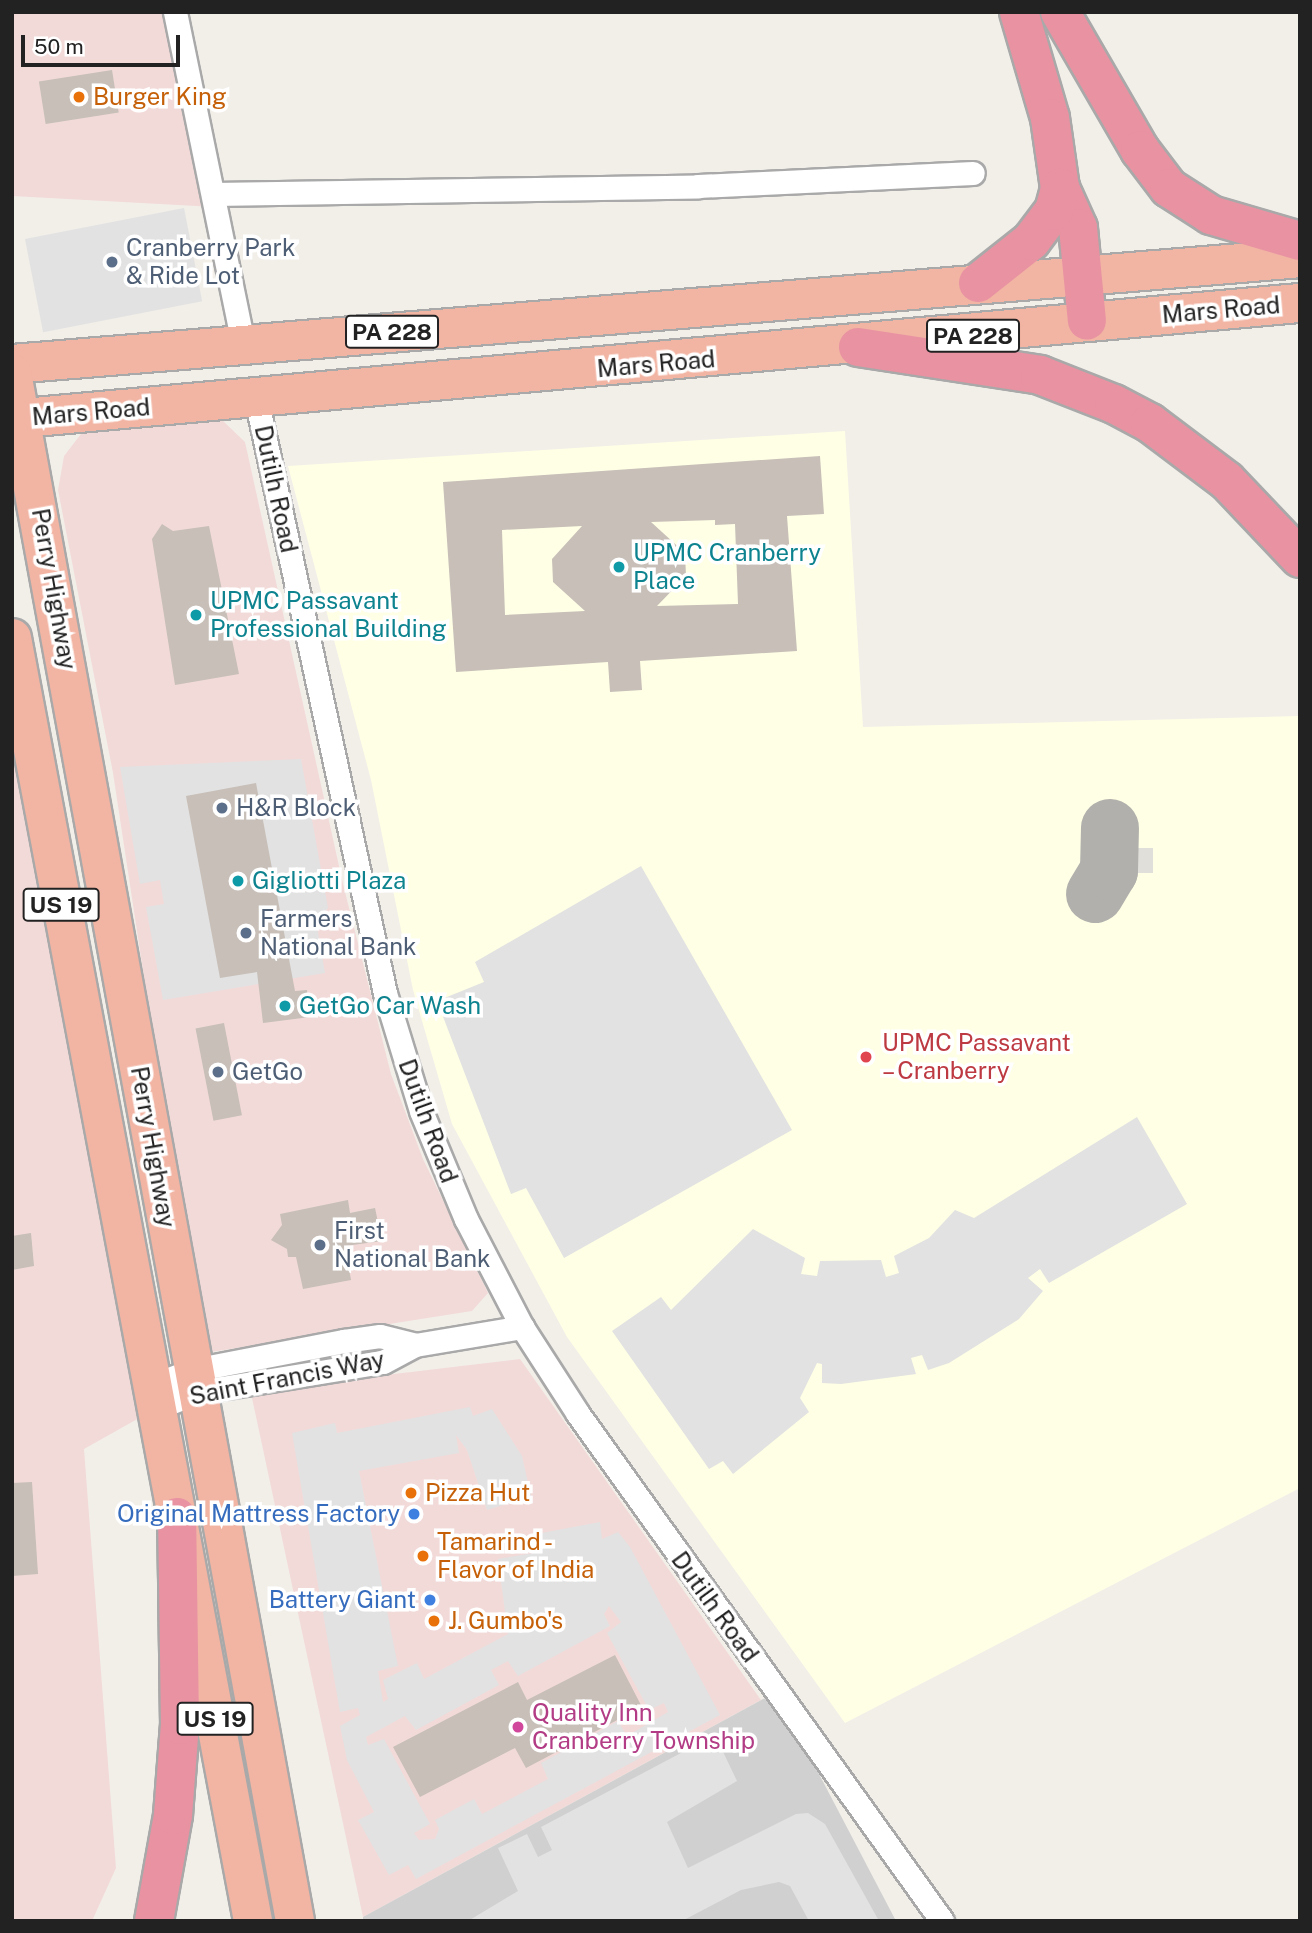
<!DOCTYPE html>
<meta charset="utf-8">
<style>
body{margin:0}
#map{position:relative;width:1312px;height:1933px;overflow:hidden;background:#f2efe9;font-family:"Public Sans",sans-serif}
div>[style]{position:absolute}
.commercial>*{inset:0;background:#f2dad9}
.education>*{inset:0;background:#ffffe5}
.religious>*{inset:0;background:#d0d0d0}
.airport>*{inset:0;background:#e1dfda;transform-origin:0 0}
.parking>*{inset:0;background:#e2e2e2;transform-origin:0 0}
.taxiway>*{height:58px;margin:-29px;padding:0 29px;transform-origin:29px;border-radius:29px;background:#b1b0ac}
.building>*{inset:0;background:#c7bfb8;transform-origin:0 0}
.roads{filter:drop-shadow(2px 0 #a9a9a9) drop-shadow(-2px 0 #a9a9a9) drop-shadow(0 2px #a9a9a9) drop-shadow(0 -2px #a9a9a9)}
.minor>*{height:23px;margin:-11.5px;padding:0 11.5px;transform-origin:11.5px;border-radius:11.5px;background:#fff}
.trunk>*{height:38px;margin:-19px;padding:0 19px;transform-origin:19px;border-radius:19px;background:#f2b4a3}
.motorway>*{height:38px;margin:-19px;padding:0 19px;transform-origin:19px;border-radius:19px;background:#e892a2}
.dots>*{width:19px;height:19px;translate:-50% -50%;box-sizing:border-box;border:4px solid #fff;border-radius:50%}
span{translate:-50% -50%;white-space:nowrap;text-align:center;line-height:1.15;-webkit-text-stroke:7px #fff;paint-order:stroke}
.shield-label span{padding:2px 5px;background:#fff;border:2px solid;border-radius:5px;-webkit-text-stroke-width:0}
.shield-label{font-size:23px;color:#222;font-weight:700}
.food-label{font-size:24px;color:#c56008}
.left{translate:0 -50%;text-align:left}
.service-label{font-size:24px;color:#4e5e75}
.street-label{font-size:24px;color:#222}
.culture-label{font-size:24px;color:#0d838f}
.health-label{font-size:24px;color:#be3a42}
.shop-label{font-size:24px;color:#366cbe}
.right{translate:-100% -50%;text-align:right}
.hotel-label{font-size:24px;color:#b23c85}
.frame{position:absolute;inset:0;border:14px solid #222;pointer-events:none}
.scale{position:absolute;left:21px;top:35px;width:159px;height:32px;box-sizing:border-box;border:4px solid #222;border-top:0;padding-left:9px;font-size:21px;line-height:24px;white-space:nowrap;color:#222;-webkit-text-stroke:5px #fff;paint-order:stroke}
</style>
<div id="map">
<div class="commercial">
<i style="clip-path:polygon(12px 12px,175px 12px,215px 207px,12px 196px)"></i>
<i style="clip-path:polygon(220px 418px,245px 442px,343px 884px,391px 1074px,423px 1159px,488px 1293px,472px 1311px,211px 1352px,197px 1326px,113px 773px,58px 490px,64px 456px,84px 430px)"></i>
<i style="clip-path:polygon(12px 638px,157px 1408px,84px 1449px,116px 1868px,92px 1921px,12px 1921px)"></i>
<i style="clip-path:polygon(520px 1359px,761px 1700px,363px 1917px,252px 1398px,276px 1388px)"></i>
</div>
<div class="education">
<i style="clip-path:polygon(845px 431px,863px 727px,1300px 716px,1300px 1488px,845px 1723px,567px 1337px,452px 1124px,413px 990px,371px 780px,288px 466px)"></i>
</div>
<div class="religious">
<i style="clip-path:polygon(776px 1692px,896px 1921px,363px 1921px,363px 1917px)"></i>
</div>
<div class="airport">
<i style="left:1120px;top:848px;width:33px;height:25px"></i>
</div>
<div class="parking">
<i style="left:184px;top:208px;width:95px;height:162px;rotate:79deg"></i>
<i style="clip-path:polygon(301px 759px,328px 908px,316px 921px,325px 973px,163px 1000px,146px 907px,164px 904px,160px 880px,140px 884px,120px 767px)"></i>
<i style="clip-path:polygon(641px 866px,792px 1130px,564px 1258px,526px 1188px,511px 1194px,437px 1001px,484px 982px,475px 962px)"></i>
<i style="clip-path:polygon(1137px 1117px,1187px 1204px,1049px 1283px,1040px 1269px,1028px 1278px,1043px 1291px,1019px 1319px,949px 1363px,928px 1370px,922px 1355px,911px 1358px,916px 1374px,841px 1384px,822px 1383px,822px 1364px,817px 1363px,800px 1398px,809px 1412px,733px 1474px,723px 1461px,709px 1469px,612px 1331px,661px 1297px,671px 1310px,753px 1229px,805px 1258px,801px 1274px,817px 1276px,820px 1261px,881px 1260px,886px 1277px,899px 1273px,894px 1256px,929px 1238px,955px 1210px,974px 1218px)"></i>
<i style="clip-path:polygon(evenodd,470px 1407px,473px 1416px,492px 1409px,522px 1456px,531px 1496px,487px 1510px,467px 1450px,456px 1435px,459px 1453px,359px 1471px,398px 1666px,378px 1671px,383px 1702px,388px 1699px,383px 1680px,417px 1663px,424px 1679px,508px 1634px,498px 1559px,534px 1553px,531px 1535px,600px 1522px,602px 1539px,618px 1532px,630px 1547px,720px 1715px,416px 1879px,408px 1865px,389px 1875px,358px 1820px,374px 1812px,347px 1760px,340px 1726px,360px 1715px,358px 1708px,340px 1712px,292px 1433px,335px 1423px,337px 1433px,470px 1407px,609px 1606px,621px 1622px,607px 1633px,649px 1710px,664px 1703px,668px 1712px,627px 1736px,618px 1721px,541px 1763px,548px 1779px,482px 1814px,474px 1799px,435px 1820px,439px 1829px,435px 1839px,419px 1840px,414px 1833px,430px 1824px,384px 1739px,368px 1745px,366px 1737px,405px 1716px,416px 1730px,499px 1685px,491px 1670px,508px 1661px,518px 1676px,610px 1626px,604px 1614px,609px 1606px)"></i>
<i style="clip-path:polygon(715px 1735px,737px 1781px,667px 1822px,688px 1868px,796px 1814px,808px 1813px,825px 1824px,879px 1921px,809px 1921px,790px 1886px,779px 1882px,741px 1890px,682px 1921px,468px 1921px,518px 1891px,498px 1848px,527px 1834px,538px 1857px,552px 1850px,541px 1827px)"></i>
</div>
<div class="taxiway">
<i style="left:1095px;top:894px;width:27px;rotate:-59deg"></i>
<i style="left:1109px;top:871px;width:43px;rotate:-88.7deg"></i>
</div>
<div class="building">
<i style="left:112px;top:70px;width:43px;height:74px;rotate:81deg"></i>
<i style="clip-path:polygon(evenodd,820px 456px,824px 514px,787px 516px,797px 651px,640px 661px,642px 690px,610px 692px,608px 662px,456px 672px,443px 482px,820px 456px,715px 520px,715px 525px,735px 524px,738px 604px,657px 606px,686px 576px,685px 553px,651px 522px,715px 520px,820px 456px,582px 526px,552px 559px,553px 582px,585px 611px,505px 615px,502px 530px,582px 526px)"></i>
<i style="clip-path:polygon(162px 524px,173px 531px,209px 526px,239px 674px,175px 685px,152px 539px)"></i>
<i style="clip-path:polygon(256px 783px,295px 991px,307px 990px,310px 1017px,263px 1023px,257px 972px,220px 978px,186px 796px)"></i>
<i style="left:224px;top:1023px;width:94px;height:29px;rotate:79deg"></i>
<i style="clip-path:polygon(348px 1200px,350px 1213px,375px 1208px,382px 1241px,345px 1246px,351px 1280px,303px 1289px,296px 1257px,288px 1257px,287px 1249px,271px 1240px,282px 1225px,280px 1214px)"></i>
<i style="clip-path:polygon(31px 1233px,34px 1266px,12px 1270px,12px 1236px)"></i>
<i style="clip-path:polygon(32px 1482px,38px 1574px,12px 1576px,12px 1483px)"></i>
<i style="clip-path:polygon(615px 1655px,642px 1707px,526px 1768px,515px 1748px,420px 1797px,393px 1747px,518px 1682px,527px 1700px)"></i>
</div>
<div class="roads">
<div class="minor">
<i style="left:175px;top:12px;width:339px;rotate:78.4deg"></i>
<i style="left:213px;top:194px;width:485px;rotate:-0.9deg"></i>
<i style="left:698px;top:186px;width:275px;rotate:-2.7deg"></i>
<i style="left:256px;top:398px;width:609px;rotate:77.77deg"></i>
<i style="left:385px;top:993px;width:123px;rotate:73deg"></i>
<i style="left:421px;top:1111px;width:117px;rotate:67.4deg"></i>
<i style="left:466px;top:1219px;width:122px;rotate:62.6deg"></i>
<i style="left:522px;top:1327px;width:103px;rotate:57.2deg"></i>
<i style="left:578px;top:1414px;width:624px;rotate:54.32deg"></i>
<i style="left:153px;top:1385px;width:43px;rotate:-20.6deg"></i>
<i style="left:193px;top:1370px;width:154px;rotate:-10.9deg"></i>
<i style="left:344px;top:1341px;width:36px;rotate:-8deg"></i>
<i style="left:380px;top:1336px;width:36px;rotate:14deg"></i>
<i style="left:157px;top:1408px;width:43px;rotate:-21.8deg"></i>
<i style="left:197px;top:1392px;width:188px;rotate:-9.2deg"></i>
<i style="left:383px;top:1362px;width:36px;rotate:-28deg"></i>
<i style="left:415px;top:1345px;width:109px;rotate:-9.5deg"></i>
</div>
<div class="trunk">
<i style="left:12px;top:364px;width:1292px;rotate:-4.7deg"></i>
<i style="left:12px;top:373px;width:1574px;rotate:79.64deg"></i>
<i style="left:12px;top:419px;width:1293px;rotate:-5.15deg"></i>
<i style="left:12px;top:638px;width:1305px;rotate:79.36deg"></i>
</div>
<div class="motorway">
<i style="left:1019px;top:12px;width:110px;rotate:73.7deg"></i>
<i style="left:1050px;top:118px;width:71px;rotate:81.9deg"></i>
<i style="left:1060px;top:188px;width:44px;rotate:65.8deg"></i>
<i style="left:1078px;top:228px;width:93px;rotate:84.5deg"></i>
<i style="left:1060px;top:12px;width:160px;rotate:59.9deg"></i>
<i style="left:1140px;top:150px;width:48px;rotate:52.7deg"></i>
<i style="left:1169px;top:188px;width:50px;rotate:32.7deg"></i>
<i style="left:1211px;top:215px;width:93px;rotate:16.3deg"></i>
<i style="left:978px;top:283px;width:68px;rotate:-38.4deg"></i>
<i style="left:1031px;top:241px;width:38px;rotate:-53deg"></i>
<i style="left:1054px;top:211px;width:24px;rotate:-75deg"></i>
<i style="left:858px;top:347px;width:184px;rotate:8.7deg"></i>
<i style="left:1040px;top:375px;width:79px;rotate:21.4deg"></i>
<i style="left:1114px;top:404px;width:41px;rotate:27.8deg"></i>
<i style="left:1150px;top:423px;width:96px;rotate:37deg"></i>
<i style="left:1227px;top:481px;width:106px;rotate:46.5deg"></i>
<i style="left:154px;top:1921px;width:108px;rotate:-79.8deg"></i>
<i style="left:173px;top:1815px;width:90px;rotate:-85.6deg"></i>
<i style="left:180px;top:1725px;width:208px;rotate:-90.8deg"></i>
</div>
</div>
<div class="dots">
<i style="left:79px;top:97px;background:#e8710a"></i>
<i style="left:112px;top:262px;background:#5c6f8a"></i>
<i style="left:619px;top:567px;background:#0f9aa8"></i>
<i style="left:196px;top:615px;background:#0f9aa8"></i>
<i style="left:222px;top:808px;background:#5c6f8a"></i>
<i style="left:238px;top:881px;background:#0f9aa8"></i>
<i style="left:246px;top:933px;background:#5c6f8a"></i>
<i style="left:285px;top:1006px;background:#0f9aa8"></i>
<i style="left:866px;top:1057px;background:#e0444e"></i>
<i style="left:218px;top:1072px;background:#5c6f8a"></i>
<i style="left:320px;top:1245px;background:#5c6f8a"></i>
<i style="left:411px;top:1493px;background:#e8710a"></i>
<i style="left:414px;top:1514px;background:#3f7fe0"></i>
<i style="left:423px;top:1556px;background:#e8710a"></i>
<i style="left:430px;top:1600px;background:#3f7fe0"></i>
<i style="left:434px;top:1621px;background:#e8710a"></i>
<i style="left:518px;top:1727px;background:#d1479c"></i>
</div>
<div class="shield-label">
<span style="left:392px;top:332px">PA 228</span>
<span style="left:973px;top:336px">PA 228</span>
<span style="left:61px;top:905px">US 19</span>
<span style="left:215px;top:1719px">US 19</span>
</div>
<div class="food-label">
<span class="left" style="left:93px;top:97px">Burger King</span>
<span class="left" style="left:425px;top:1493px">Pizza Hut</span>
<span class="left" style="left:437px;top:1556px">Tamarind -<br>Flavor of India</span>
<span class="left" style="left:448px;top:1621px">J. Gumbo's</span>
</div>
<div class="service-label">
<span class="left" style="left:126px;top:262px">Cranberry Park<br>&amp; Ride Lot</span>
<span class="left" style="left:236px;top:808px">H&amp;R Block</span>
<span class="left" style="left:260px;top:933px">Farmers<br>National Bank</span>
<span class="left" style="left:232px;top:1072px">GetGo</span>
<span class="left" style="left:334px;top:1245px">First<br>National Bank</span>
</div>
<div class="street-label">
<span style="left:1221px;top:310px;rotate:-5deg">Mars Road</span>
<span style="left:656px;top:364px;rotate:-5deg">Mars Road</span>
<span style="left:91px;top:412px;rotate:-5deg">Mars Road</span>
<span style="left:276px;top:489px;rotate:78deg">Dutilh Road</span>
<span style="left:54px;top:589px;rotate:80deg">Perry Highway</span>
<span style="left:428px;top:1121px;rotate:70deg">Dutilh Road</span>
<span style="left:153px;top:1147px;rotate:80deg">Perry Highway</span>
<span style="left:287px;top:1378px;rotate:-11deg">Saint Francis Way</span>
<span style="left:715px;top:1607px;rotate:54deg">Dutilh Road</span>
</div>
<div class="culture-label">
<span class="left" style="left:633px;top:567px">UPMC Cranberry<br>Place</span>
<span class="left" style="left:210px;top:615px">UPMC Passavant<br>Professional Building</span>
<span class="left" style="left:252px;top:881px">Gigliotti Plaza</span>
<span class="left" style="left:299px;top:1006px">GetGo Car Wash</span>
</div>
<div class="health-label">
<span class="left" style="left:882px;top:1057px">UPMC Passavant<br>– Cranberry</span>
</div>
<div class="shop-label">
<span class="right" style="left:400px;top:1514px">Original Mattress Factory</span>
<span class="right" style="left:416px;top:1600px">Battery Giant</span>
</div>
<div class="hotel-label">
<span class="left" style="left:532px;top:1727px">Quality Inn<br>Cranberry Township</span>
</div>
<div class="frame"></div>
<div class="scale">50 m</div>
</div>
